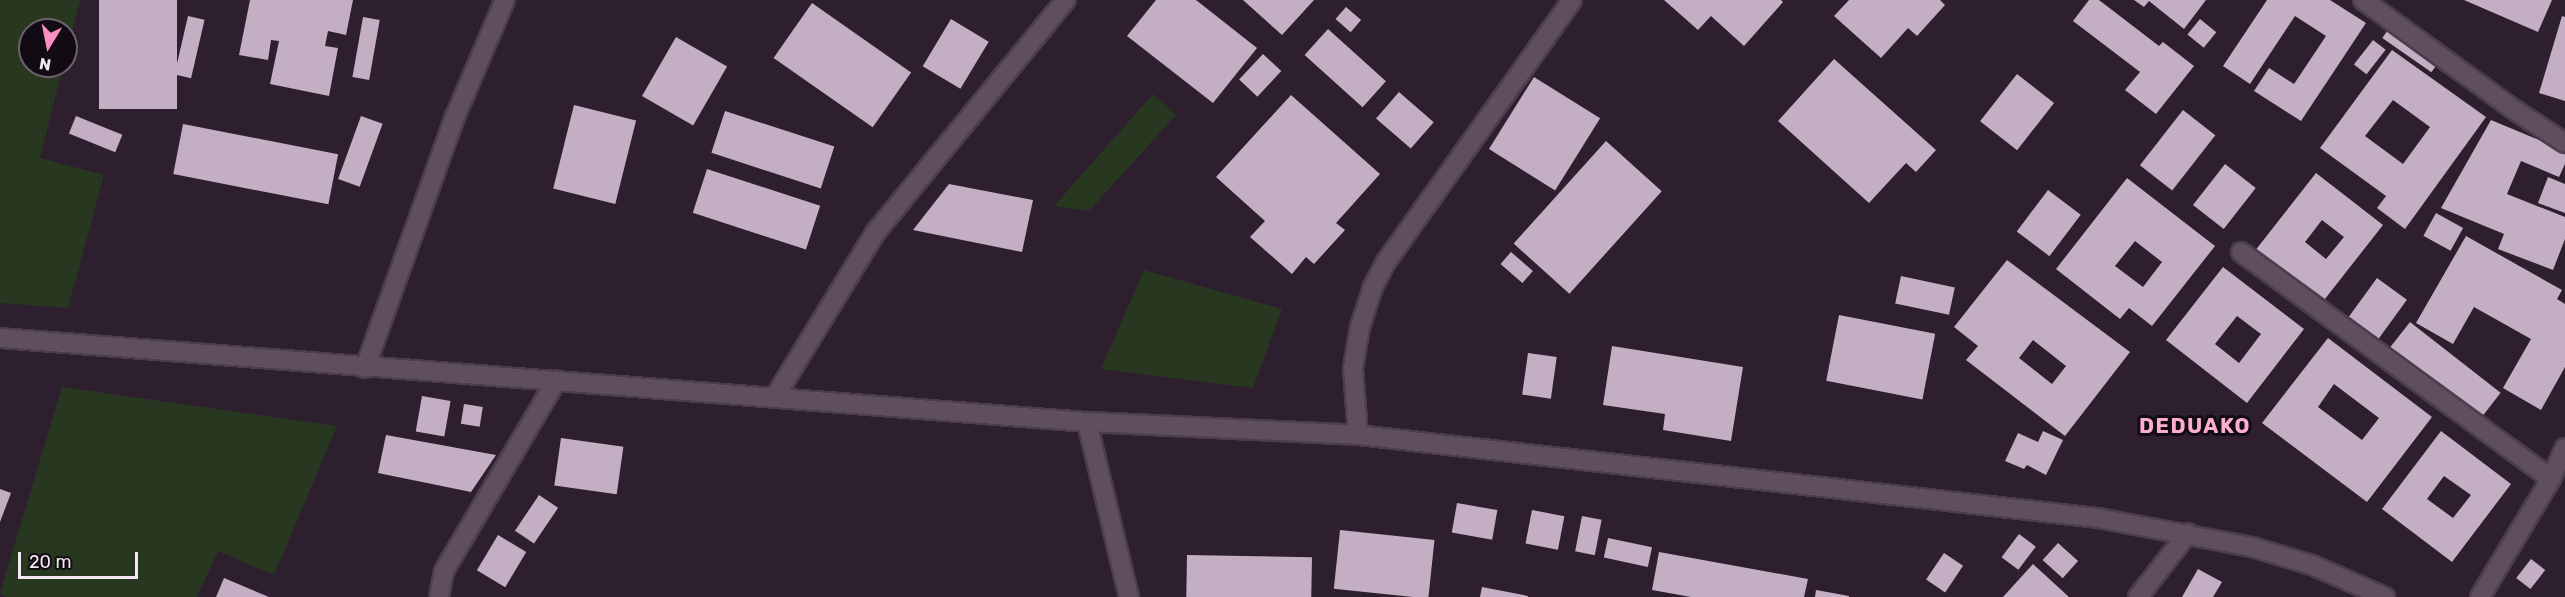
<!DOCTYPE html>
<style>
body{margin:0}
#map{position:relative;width:2565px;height:597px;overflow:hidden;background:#2e1f2f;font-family:Rubik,sans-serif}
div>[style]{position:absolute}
.green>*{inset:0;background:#283720}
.building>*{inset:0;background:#c3aec4;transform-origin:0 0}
.roads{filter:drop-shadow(2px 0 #4b3e4c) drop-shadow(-2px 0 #4b3e4c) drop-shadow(0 2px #4b3e4c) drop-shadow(0 -2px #4b3e4c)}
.minor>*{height:18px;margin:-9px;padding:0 9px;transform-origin:9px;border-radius:9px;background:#5f4d60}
.tertiary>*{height:18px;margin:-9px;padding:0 9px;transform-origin:9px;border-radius:9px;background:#5f4d60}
span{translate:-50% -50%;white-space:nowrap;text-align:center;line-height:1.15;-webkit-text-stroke:6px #120b13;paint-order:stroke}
.district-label{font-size:21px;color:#fbadcf;font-weight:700;letter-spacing:1.5px}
.north{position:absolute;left:18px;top:18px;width:60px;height:60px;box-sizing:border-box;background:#120b13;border:2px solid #6c636d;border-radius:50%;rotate:190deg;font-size:16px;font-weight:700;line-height:24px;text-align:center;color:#f3e8f3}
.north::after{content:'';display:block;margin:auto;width:21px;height:27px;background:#fc8fc2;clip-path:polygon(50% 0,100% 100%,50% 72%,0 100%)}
.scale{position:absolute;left:18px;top:552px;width:120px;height:27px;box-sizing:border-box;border:3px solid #f3e8f3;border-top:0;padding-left:8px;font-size:18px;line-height:21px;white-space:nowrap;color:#f3e8f3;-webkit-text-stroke:4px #120b13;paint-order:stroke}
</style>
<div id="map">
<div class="green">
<i style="clip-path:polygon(0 0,80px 0,66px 54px,66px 30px,30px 30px,30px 66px,63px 66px,40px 158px,104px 175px,68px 308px,0 303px)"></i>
<i style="clip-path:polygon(1153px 94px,1176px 115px,1089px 211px,1054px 206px)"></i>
<i style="clip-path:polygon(1144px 270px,1282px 309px,1253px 388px,1101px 369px)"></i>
<i style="clip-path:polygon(62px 387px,337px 426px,274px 575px,218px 551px,197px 597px,6px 597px,0 593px)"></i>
</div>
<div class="building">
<i style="left:99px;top:0;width:78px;height:109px"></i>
<i style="clip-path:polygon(250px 0,353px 0,346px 35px,328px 31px,325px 46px,338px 48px,329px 96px,270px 84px,279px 41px,271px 40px,268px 60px,239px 55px)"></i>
<i style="clip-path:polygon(1156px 0,1196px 0,1257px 48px,1213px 103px,1127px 36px)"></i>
<i style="clip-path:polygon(1243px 0,1314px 0,1282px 35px)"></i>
<i style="clip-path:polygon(1664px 0,1781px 0,1783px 2px,1744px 46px,1711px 16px,1698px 30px)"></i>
<i style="clip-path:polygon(1849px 0,1940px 0,1945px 5px,1917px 36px,1908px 28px,1881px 58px,1834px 16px)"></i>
<i style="clip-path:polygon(2089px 0,2099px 0,2159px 46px,2163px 42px,2194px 66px,2156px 114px,2125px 90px,2140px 72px,2073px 21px)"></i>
<i style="clip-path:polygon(2134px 0,2206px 0,2184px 29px,2149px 1px,2144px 7px)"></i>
<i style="clip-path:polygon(2267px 0,2330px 0,2366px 23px,2301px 121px,2254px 91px,2269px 68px,2294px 84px,2326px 36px,2295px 16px,2250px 84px,2223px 66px)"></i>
<i style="clip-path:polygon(2464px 0,2552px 0,2538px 32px)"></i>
<i style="left:812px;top:3px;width:121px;height:67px;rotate:35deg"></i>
<i style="left:1346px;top:7px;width:20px;height:16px;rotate:41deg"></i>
<i style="left:188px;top:16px;width:17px;height:60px;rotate:13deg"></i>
<i style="clip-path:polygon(2562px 16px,2565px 17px,2565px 101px,2539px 93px)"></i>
<i style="left:363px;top:17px;width:17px;height:61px;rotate:10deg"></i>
<i style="left:951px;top:19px;width:44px;height:55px;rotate:31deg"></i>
<i style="left:2200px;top:19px;width:21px;height:20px;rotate:39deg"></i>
<i style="left:2392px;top:24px;width:60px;height:17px;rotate:35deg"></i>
<i style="left:1328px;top:29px;width:78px;height:35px;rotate:42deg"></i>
<i style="left:676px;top:37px;width:59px;height:68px;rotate:30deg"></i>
<i style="left:2373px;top:40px;width:16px;height:31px;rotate:38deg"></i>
<i style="clip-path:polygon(evenodd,2392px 50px,2486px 117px,2405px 229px,2377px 208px,2386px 196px,2320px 148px,2392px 50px,2393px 100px,2430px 127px,2403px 164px,2365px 136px,2393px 100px)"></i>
<i style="left:1263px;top:54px;width:25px;height:35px;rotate:43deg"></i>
<i style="clip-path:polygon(1834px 59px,1936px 150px,1916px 172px,1906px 163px,1869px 203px,1778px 121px)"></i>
<i style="left:2017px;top:74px;width:47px;height:60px;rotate:38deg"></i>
<i style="left:1534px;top:77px;width:78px;height:85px;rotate:32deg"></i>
<i style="left:1399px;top:92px;width:46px;height:35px;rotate:41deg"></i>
<i style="clip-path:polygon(1291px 95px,1380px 174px,1336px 223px,1345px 230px,1314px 264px,1306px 257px,1292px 274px,1250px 237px,1265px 221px,1216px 177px)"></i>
<i style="left:574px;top:105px;width:64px;height:86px;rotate:14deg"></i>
<i style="left:2183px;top:110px;width:41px;height:70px;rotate:38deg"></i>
<i style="left:725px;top:111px;width:115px;height:44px;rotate:18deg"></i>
<i style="left:76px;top:116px;width:50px;height:19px;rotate:22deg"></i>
<i style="left:361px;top:116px;width:23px;height:67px;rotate:20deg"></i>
<i style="clip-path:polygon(2491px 120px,2565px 151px,2565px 164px,2559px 177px,2521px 161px,2507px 194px,2565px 217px,2565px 239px,2553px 270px,2498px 249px,2504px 234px,2441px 208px)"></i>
<i style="left:183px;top:124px;width:158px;height:51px;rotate:11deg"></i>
<i style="left:1606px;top:141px;width:75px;height:138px;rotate:42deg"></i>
<i style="left:2225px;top:164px;width:39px;height:52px;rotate:38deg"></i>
<i style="left:707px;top:169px;width:119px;height:46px;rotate:18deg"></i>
<i style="clip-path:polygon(evenodd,2316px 173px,2383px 225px,2321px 304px,2254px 252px,2316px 173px,2322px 220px,2344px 237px,2326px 259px,2305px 242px,2322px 220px)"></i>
<i style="clip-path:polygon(2548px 177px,2565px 184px,2565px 213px,2538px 203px)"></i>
<i style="clip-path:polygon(evenodd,2127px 178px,2215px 246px,2152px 326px,2129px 308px,2120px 319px,2056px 269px,2127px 178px,2135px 241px,2162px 262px,2143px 287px,2115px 266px,2135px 241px)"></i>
<i style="clip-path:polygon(949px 184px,1033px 200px,1022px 252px,913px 230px)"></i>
<i style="left:2048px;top:190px;width:41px;height:52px;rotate:37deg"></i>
<i style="left:2436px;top:213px;width:31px;height:26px;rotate:29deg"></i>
<i style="clip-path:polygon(2466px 236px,2562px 290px,2557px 299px,2565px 304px,2565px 367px,2541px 410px,2503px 388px,2531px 339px,2474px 307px,2453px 344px,2416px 323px)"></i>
<i style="left:1511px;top:252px;width:29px;height:16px;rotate:41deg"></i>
<i style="clip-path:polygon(evenodd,2007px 260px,2130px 352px,2065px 436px,1966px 360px,1978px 346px,1954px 327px,2007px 260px,2033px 340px,2066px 366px,2052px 384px,2019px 358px,2033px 340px)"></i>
<i style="clip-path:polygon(evenodd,2223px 267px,2304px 329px,2247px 403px,2166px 340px,2223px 267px,2237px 316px,2261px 334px,2239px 363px,2215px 344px,2237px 316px)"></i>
<i style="left:1901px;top:276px;width:55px;height:28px;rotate:12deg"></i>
<i style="left:2377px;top:278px;width:37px;height:55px;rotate:36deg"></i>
<i style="left:1839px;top:315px;width:98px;height:67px;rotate:11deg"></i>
<i style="left:2410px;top:322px;width:115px;height:35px;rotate:38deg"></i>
<i style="clip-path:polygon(evenodd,2328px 338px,2432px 417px,2367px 502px,2262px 423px,2328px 338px,2334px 384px,2379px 418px,2362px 440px,2318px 407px,2334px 384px)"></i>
<i style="clip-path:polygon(1612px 346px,1743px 367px,1731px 441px,1663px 430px,1665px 414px,1603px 405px)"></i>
<i style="left:1528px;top:353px;width:29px;height:42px;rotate:8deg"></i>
<i style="left:422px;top:396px;width:29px;height:36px;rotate:10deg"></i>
<i style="left:464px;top:404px;width:19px;height:20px;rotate:9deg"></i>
<i style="clip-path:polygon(2043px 431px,2063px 440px,2046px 475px,2027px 465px,2024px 469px,2005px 461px,2018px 433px,2038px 442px)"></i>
<i style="clip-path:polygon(evenodd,2441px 431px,2511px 484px,2452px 562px,2382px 509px,2441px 431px,2444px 476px,2471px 495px,2453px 518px,2427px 499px,2444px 476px)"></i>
<i style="clip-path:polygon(386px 435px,496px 455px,471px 492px,378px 473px)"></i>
<i style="left:561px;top:438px;width:63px;height:48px;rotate:8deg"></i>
<i style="clip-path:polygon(0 489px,11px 493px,0 522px)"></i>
<i style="left:539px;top:495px;width:23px;height:43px;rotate:34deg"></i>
<i style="left:1457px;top:503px;width:41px;height:30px;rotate:10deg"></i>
<i style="left:1532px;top:510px;width:33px;height:34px;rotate:11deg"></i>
<i style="left:1582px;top:516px;width:20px;height:36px;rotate:11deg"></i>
<i style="left:1340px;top:530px;width:95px;height:59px;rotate:6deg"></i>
<i style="left:2019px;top:534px;width:21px;height:29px;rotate:37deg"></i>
<i style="left:498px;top:535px;width:33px;height:41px;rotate:31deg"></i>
<i style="left:1608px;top:538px;width:45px;height:20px;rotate:12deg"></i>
<i style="left:2058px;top:543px;width:27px;height:23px;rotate:42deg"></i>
<i style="clip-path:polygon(1659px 552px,1808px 579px,1804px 597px,1691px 597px,1652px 590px)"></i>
<i style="left:1944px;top:553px;width:23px;height:32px;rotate:34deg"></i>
<i style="left:1187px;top:555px;width:125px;height:42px;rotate:1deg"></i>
<i style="left:2531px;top:559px;width:18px;height:24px;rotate:38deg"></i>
<i style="clip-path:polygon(2033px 564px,2069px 597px,2003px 597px)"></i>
<i style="clip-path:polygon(2198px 569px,2222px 582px,2213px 597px,2182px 597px)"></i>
<i style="clip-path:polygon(224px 578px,269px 597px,216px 597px)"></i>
<i style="clip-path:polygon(1482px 587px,1528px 596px,1528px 597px,1480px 597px)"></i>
<i style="clip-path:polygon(1816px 590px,1849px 596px,1849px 597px,1815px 597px)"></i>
</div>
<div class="roads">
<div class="minor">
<i style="left:2363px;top:0;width:185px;rotate:36deg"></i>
<i style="left:2513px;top:109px;width:62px;rotate:33.2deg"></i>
<i style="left:2241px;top:252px;width:384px;rotate:36.2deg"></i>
<i style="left:365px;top:368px;width:267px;rotate:-70.3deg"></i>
<i style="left:455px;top:117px;width:127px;rotate:-66.9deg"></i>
<i style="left:775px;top:397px;width:192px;rotate:-58.6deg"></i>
<i style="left:875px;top:233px;width:301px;rotate:-50.7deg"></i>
<i style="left:1087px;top:422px;width:180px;rotate:76.5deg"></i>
<i style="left:1358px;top:435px;width:67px;rotate:-94.3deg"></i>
<i style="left:1353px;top:368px;width:42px;rotate:-80.3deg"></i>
<i style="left:1360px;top:327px;width:40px;rotate:-72deg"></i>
<i style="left:1372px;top:289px;width:30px;rotate:-63deg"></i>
<i style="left:1386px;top:262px;width:321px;rotate:-54.6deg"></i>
<i style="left:439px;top:597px;width:26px;rotate:-79deg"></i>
<i style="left:444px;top:571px;width:221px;rotate:-59.5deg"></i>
<i style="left:2138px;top:597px;width:81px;rotate:-52deg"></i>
<i style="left:2480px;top:597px;width:138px;rotate:-59deg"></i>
<i style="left:2551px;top:479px;width:34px;rotate:-66deg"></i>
</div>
<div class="tertiary">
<i style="left:0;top:338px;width:1090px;rotate:4.42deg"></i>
<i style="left:1087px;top:422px;width:271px;rotate:2.7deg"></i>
<i style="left:1358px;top:435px;width:745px;rotate:6.4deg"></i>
<i style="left:2098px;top:518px;width:157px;rotate:10.7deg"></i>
<i style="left:2252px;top:547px;width:63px;rotate:16.7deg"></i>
<i style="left:2312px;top:565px;width:80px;rotate:23.7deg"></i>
</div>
</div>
<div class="district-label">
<span style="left:2195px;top:426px">DEDUAKO</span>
</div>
<div class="north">N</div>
<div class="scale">20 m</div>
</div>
